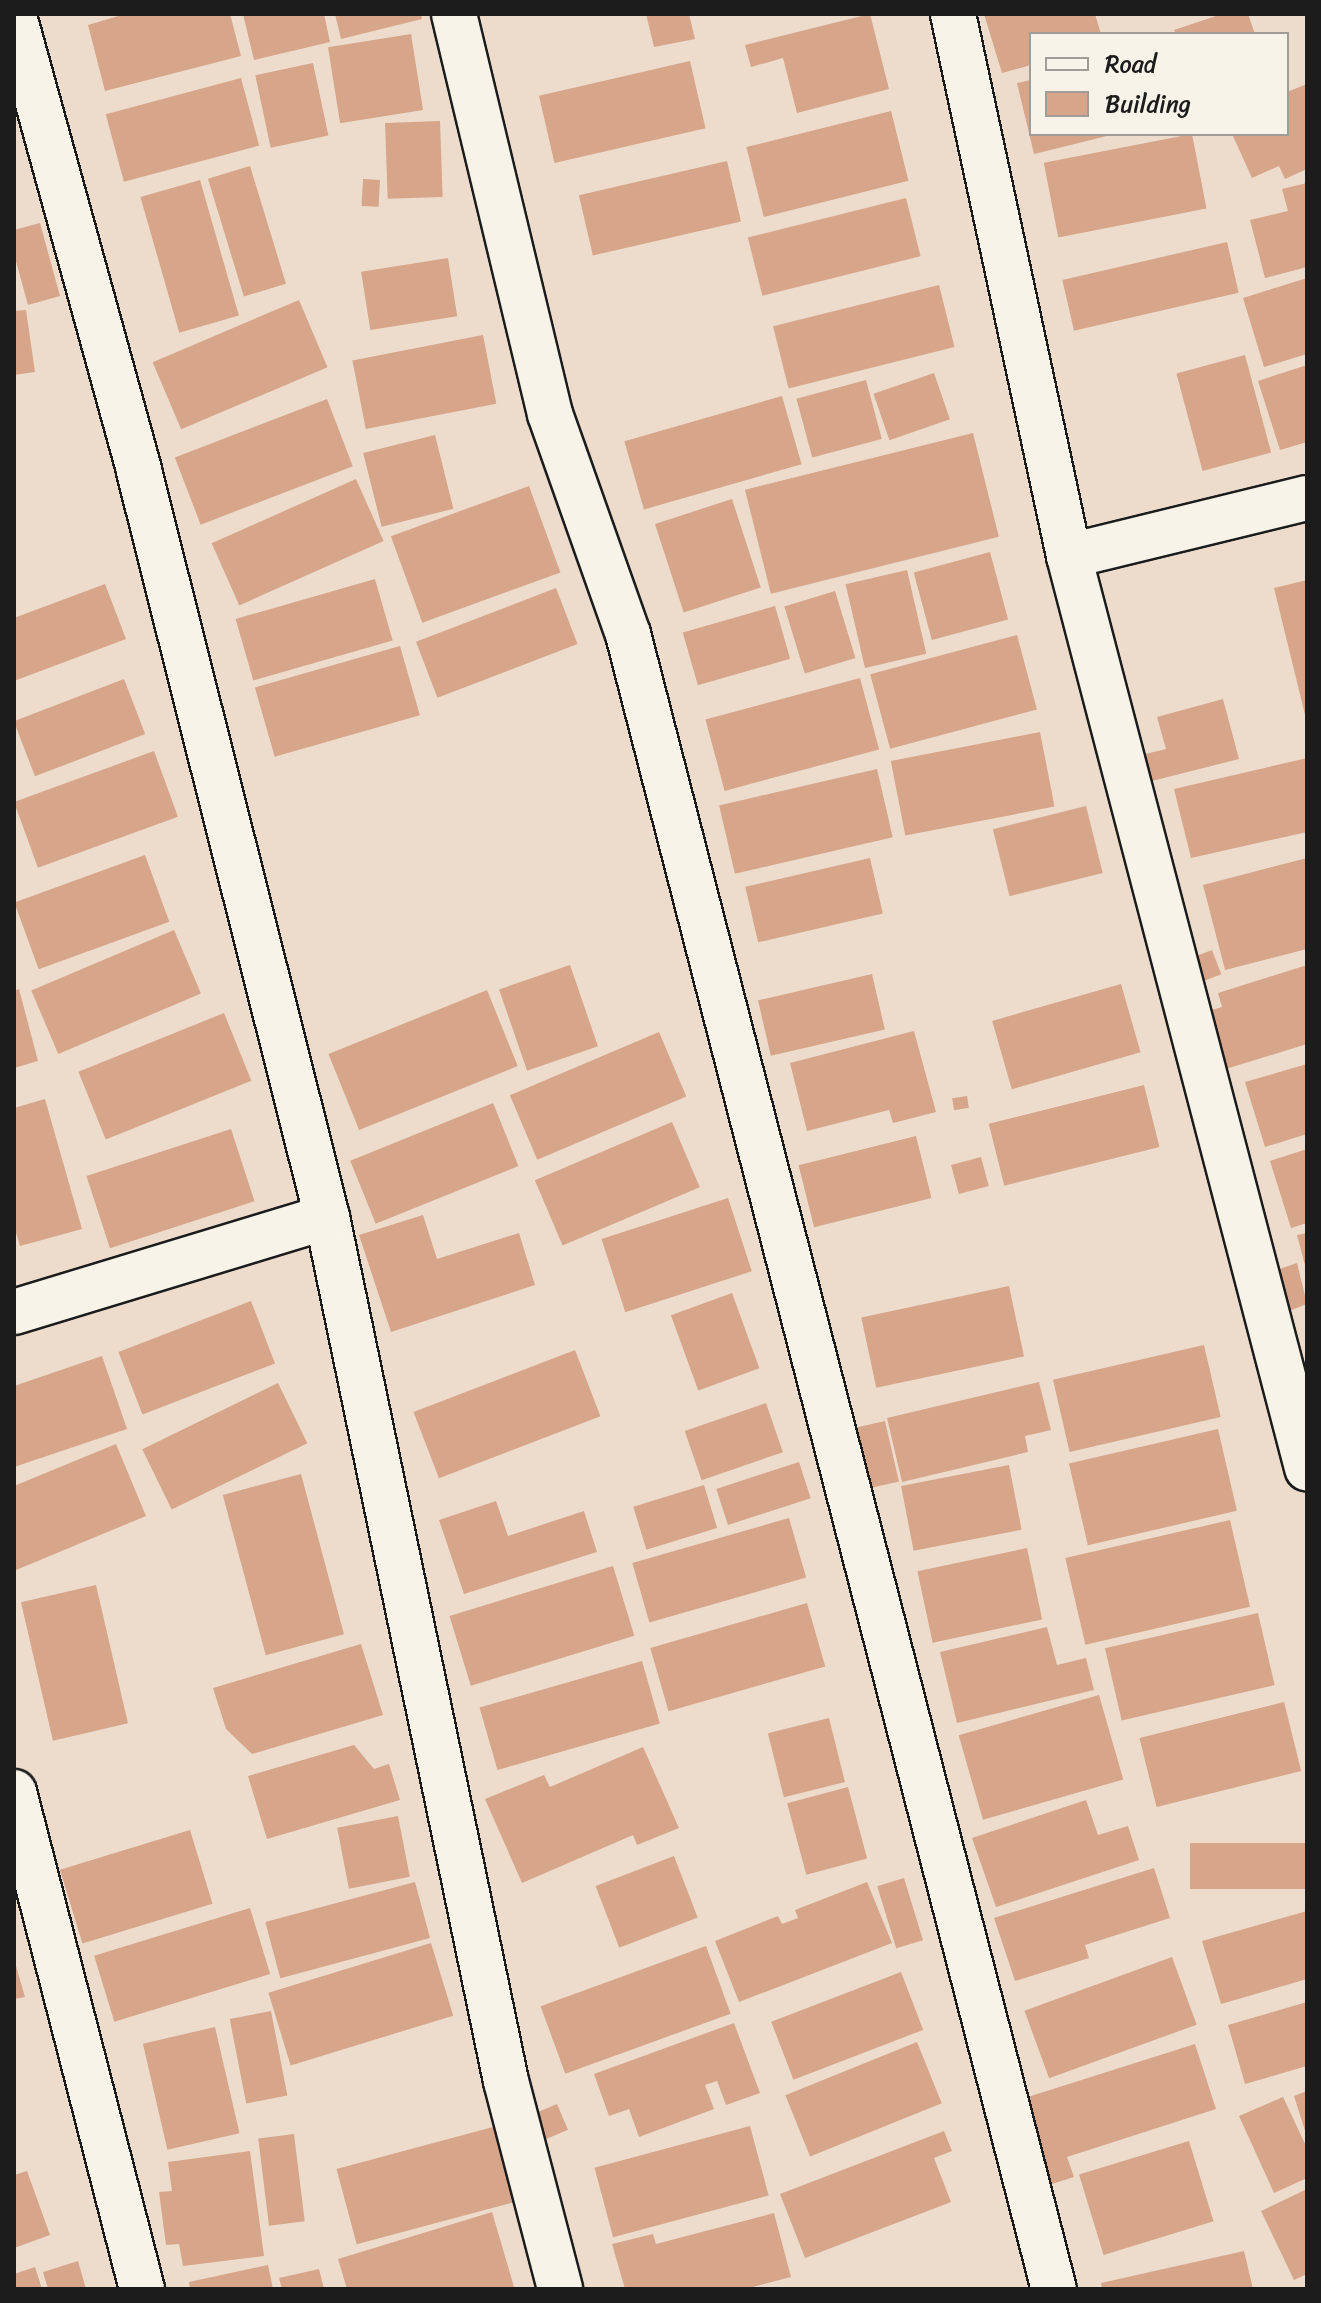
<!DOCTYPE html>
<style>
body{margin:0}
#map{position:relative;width:1321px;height:2303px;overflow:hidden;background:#eddccc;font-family:Sriracha,sans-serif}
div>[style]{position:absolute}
.building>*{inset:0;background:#d6a58a;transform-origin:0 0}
.roads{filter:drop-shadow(2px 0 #1c1c1c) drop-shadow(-2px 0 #1c1c1c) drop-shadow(0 2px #1c1c1c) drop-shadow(0 -2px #1c1c1c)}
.minor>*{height:44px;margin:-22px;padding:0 22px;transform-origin:22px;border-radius:22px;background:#f7f3e8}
span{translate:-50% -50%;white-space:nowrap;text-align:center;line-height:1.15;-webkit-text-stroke:6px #f7f3e8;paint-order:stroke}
.frame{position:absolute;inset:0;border:16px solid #1c1c1c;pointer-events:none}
.legend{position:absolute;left:1029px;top:32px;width:260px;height:104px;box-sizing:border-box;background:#f7f3e8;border:2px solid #9f9d96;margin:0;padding:10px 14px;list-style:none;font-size:24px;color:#1c1c1c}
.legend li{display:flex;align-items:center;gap:16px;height:40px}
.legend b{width:40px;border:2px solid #9f9d96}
</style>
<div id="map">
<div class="building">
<i style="clip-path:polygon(125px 14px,230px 14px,241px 56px,105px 91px,88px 25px)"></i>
<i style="clip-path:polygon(243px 14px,324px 14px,330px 42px,254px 60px)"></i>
<i style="clip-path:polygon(335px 14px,421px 14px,422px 19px,341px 39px)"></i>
<i style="clip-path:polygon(646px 14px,689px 14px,695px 39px,654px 47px)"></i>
<i style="clip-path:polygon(870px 14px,889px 89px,797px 113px,783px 58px,751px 67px,745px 45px)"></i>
<i style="clip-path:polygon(984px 14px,1095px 14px,1101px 34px,1031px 34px,1031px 65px,1002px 73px)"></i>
<i style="clip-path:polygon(1222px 14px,1248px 14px,1255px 34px,1176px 34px,1174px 30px)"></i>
<i style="left:411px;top:34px;width:77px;height:84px;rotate:81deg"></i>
<i style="left:690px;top:61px;width:69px;height:155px;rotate:77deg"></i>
<i style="left:313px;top:63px;width:74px;height:59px;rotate:78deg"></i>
<i style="left:241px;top:78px;width:70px;height:140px;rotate:75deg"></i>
<i style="clip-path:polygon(1031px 80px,1031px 134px,1111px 135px,1034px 154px,1017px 83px)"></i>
<i style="clip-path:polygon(1307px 84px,1307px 169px,1285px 179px,1279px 166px,1252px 178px,1232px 134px,1287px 134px,1287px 92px)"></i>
<i style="left:891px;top:111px;width:72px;height:149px;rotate:76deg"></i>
<i style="left:440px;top:121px;width:76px;height:55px;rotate:88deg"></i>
<i style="left:1192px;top:134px;width:76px;height:151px;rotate:79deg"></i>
<i style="left:727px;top:161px;width:62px;height:152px;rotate:77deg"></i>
<i style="left:250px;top:166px;width:123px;height:44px;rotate:73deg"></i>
<i style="left:363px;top:179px;width:17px;height:27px;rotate:3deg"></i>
<i style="left:200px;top:180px;width:141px;height:62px;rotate:74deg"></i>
<i style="clip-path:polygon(1307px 183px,1307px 267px,1265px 278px,1250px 220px,1288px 211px,1282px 189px)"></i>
<i style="left:906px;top:198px;width:60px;height:163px;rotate:76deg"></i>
<i style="clip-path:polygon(40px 223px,60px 296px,28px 305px,14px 254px,14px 230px)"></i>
<i style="left:1227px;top:242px;width:52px;height:169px;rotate:77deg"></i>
<i style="left:448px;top:258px;width:59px;height:88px;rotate:81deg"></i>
<i style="clip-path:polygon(1307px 278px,1307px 354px,1264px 367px,1243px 298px)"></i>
<i style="left:939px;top:285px;width:64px;height:171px;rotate:76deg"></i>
<i style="left:299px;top:300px;width:73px;height:159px;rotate:67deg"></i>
<i style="clip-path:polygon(26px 310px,35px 372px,14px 375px,14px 311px)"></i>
<i style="left:483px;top:335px;width:70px;height:133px;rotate:79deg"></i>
<i style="left:1245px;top:355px;width:101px;height:71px;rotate:75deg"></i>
<i style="clip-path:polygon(1307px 365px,1307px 442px,1280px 450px,1258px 381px)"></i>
<i style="left:934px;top:373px;width:49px;height:64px;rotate:71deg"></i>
<i style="left:866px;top:380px;width:61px;height:72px;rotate:75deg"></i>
<i style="left:782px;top:396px;width:71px;height:164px;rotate:74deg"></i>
<i style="left:327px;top:399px;width:72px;height:163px;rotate:69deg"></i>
<i style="left:973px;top:433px;width:107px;height:235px;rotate:76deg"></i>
<i style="left:435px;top:435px;width:76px;height:74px;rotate:76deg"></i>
<i style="left:356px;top:479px;width:68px;height:158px;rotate:66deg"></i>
<i style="left:529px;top:486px;width:92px;height:147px;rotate:70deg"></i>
<i style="left:732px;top:499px;width:93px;height:81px;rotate:72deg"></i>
<i style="left:990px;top:552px;width:70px;height:79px;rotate:75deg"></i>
<i style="left:907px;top:570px;width:86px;height:63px;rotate:77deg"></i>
<i style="left:375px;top:579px;width:64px;height:145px;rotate:74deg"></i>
<i style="clip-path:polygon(1307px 580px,1307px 719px,1306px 719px,1274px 588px)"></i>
<i style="clip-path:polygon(105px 584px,126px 639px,14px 681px,14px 618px)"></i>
<i style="left:556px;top:588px;width:60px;height:150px;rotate:69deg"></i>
<i style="left:835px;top:591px;width:70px;height:53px;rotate:73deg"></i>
<i style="left:775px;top:606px;width:55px;height:96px;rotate:74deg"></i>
<i style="left:1017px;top:635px;width:77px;height:152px;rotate:75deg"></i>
<i style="left:400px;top:646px;width:72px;height:151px;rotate:74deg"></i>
<i style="left:860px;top:678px;width:74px;height:160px;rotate:75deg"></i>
<i style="left:124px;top:679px;width:59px;height:118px;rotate:69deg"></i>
<i style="clip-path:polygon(1223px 699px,1239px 759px,1148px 782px,1141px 755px,1166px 749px,1157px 717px)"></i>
<i style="left:1040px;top:732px;width:76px;height:152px;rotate:79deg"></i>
<i style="left:154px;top:751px;width:70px;height:149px;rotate:70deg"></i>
<i style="clip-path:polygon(1307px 758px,1307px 832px,1191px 858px,1174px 789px)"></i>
<i style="left:877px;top:769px;width:70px;height:162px;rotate:77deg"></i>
<i style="left:1086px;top:806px;width:69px;height:96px;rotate:76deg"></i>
<i style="left:145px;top:855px;width:71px;height:139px;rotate:70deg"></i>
<i style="left:870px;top:858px;width:57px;height:128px;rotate:77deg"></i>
<i style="clip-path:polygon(1307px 858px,1307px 949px,1225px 970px,1203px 885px)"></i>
<i style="left:174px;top:930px;width:69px;height:155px;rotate:67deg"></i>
<i style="left:1212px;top:950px;width:26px;height:34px;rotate:69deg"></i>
<i style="left:570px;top:965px;width:86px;height:75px;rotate:71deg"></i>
<i style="clip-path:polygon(1307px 965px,1307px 1044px,1216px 1072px,1198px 1014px,1222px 1007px,1218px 993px)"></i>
<i style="left:872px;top:974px;width:57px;height:117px;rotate:77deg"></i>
<i style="left:1121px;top:984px;width:71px;height:134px;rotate:74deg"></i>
<i style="clip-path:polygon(19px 989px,38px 1061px,14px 1068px,14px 991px)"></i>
<i style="left:487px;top:990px;width:82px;height:171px;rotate:68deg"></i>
<i style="left:224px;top:1013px;width:73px;height:157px;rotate:68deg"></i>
<i style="clip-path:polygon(914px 1031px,936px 1112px,893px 1123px,889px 1110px,807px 1131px,790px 1063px)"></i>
<i style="left:659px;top:1032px;width:70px;height:162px;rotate:67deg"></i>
<i style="clip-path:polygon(1307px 1064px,1307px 1134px,1265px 1147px,1245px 1082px)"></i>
<i style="left:1144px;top:1085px;width:64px;height:160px;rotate:76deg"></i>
<i style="left:967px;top:1096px;width:12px;height:15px;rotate:81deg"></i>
<i style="clip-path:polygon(45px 1099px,82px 1229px,20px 1246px,14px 1226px,14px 1108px)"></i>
<i style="left:493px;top:1103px;width:68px;height:154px;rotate:68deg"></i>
<i style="left:672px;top:1122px;width:71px;height:149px;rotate:67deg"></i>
<i style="left:231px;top:1129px;width:76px;height:152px;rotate:72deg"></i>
<i style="left:916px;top:1136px;width:64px;height:121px;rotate:76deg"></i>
<i style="clip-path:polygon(1307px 1149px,1307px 1223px,1291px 1228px,1270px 1161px)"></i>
<i style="left:981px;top:1157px;width:30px;height:31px;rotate:75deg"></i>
<i style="left:728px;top:1198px;width:77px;height:133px;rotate:72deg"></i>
<i style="clip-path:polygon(423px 1215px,437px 1259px,519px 1233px,535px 1285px,391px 1332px,359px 1235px)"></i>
<i style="clip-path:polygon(1307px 1233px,1307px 1269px,1306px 1269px,1297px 1235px)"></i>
<i style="clip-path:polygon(1297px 1263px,1307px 1304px,1289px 1311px,1274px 1271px)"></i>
<i style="left:1009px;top:1286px;width:72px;height:151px;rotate:78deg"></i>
<i style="left:732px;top:1293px;width:80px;height:65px;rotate:70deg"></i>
<i style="left:251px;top:1301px;width:67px;height:142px;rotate:69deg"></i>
<i style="left:1204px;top:1345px;width:74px;height:155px;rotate:77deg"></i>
<i style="left:575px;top:1350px;width:71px;height:173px;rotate:69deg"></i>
<i style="clip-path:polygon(102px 1356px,127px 1429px,14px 1467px,14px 1386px)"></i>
<i style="clip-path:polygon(1039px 1382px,1051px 1430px,1025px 1436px,1028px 1452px,902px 1482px,887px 1418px)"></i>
<i style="left:278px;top:1383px;width:67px;height:151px;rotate:64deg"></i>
<i style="left:766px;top:1403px;width:52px;height:86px;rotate:71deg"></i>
<i style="left:885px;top:1421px;width:62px;height:37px;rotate:77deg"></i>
<i style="left:1218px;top:1429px;width:84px;height:153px;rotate:77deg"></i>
<i style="clip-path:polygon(116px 1444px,146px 1516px,16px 1570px,14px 1486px)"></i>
<i style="left:799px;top:1462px;width:38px;height:87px;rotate:72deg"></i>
<i style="left:1009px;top:1465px;width:66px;height:110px;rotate:79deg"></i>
<i style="left:301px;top:1474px;width:166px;height:81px;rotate:75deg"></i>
<i style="left:704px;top:1485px;width:45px;height:74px;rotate:73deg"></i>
<i style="clip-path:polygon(496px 1501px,508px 1536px,584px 1511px,597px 1552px,464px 1594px,439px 1520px)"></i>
<i style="left:789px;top:1518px;width:62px;height:163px;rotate:74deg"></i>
<i style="left:1230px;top:1520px;width:89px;height:169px;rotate:77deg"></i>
<i style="left:1027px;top:1548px;width:73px;height:112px;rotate:78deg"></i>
<i style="left:613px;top:1566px;width:73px;height:171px;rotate:73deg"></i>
<i style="left:96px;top:1585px;width:142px;height:77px;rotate:77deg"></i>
<i style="left:807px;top:1603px;width:66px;height:163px;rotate:74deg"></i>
<i style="left:1258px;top:1613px;width:74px;height:157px;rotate:77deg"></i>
<i style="clip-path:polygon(1047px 1627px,1057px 1665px,1086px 1658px,1094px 1690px,957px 1723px,940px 1652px)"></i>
<i style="clip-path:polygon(361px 1644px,383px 1715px,252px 1754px,226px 1729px,213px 1688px)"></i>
<i style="left:642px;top:1661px;width:65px;height:169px;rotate:74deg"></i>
<i style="left:1099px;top:1695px;width:88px;height:146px;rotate:74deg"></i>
<i style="left:1284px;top:1702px;width:71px;height:149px;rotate:76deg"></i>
<i style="left:829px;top:1718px;width:66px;height:63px;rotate:76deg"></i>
<i style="clip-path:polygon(354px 1745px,374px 1769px,389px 1764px,400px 1800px,267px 1839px,248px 1776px)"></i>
<i style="clip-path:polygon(643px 1747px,679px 1828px,637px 1845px,633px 1835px,522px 1883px,485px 1799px,544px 1775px,550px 1787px)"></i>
<i style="left:848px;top:1787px;width:74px;height:63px;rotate:75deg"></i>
<i style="clip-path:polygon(1086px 1800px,1098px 1835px,1128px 1826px,1139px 1860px,996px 1907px,972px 1838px)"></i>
<i style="left:398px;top:1816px;width:62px;height:62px;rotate:79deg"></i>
<i style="left:190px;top:1830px;width:77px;height:136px;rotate:73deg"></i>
<i style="left:1307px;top:1843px;width:46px;height:117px;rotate:90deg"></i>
<i style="left:674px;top:1856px;width:66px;height:84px;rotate:69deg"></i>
<i style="clip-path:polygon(1154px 1868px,1170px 1918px,1085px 1945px,1089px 1958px,1015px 1981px,994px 1918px)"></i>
<i style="left:904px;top:1878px;width:65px;height:28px;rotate:73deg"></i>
<i style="left:415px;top:1882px;width:58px;height:155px;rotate:75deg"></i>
<i style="clip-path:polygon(867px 1882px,892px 1943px,739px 2002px,715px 1941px,778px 1916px,782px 1924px,798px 1918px,795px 1910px)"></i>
<i style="left:250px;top:1908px;width:69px;height:163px;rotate:73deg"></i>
<i style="clip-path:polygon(1307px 1911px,1307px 1979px,1221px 2004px,1202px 1941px)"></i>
<i style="left:431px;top:1943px;width:76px;height:170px;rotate:73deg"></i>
<i style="left:706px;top:1946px;width:72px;height:176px;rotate:70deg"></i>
<i style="left:1172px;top:1957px;width:72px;height:157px;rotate:70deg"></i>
<i style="clip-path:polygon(14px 1959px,25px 1997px,14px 1999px)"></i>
<i style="left:901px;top:1972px;width:62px;height:139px;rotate:69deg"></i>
<i style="clip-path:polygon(1307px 2002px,1307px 2066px,1245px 2084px,1228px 2025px)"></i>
<i style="left:271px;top:2011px;width:86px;height:42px;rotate:79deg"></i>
<i style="clip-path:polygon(734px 2023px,760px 2093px,726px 2105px,717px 2081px,705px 2085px,714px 2109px,639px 2137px,629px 2109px,609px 2116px,594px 2074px)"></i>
<i style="left:215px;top:2027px;width:109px;height:74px;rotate:77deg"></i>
<i style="left:917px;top:2042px;width:66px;height:142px;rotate:68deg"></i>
<i style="clip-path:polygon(1195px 2044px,1216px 2109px,1067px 2157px,1074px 2177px,1036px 2189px,1009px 2103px)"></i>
<i style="clip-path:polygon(1307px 2091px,1307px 2134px,1306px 2134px,1294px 2096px)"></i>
<i style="clip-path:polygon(1283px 2097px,1307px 2148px,1307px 2178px,1274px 2193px,1239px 2116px)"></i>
<i style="left:557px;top:2104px;width:28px;height:30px;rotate:67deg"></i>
<i style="left:750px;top:2126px;width:72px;height:161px;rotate:75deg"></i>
<i style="left:493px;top:2127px;width:78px;height:162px;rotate:75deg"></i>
<i style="clip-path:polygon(944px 2131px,952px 2151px,934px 2158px,951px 2202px,805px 2258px,780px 2194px)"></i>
<i style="left:294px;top:2134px;width:88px;height:36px;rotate:83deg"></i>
<i style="left:1189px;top:2141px;width:84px;height:115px;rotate:73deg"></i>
<i style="clip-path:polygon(250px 2151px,264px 2256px,183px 2266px,179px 2244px,166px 2245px,159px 2192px,172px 2191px,168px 2162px)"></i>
<i style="clip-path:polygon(27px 2171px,50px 2235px,14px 2248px,14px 2175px)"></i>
<i style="clip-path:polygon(1307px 2189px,1307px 2274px,1294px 2280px,1261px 2211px)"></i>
<i style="clip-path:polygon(492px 2212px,514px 2287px,347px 2289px,338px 2259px)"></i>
<i style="clip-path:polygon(774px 2213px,791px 2277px,745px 2289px,625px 2289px,612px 2244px,653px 2234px,656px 2244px)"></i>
<i style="clip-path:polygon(1244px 2251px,1253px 2289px,1102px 2289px,1101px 2283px)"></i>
<i style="clip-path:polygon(78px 2261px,86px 2289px,48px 2289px,43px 2272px)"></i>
<i style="clip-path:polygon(268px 2265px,273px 2289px,190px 2289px,189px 2282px)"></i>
<i style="clip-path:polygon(35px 2267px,42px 2289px,14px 2289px,14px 2274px)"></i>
<i style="clip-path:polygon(319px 2269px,324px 2289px,282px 2289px,279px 2278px)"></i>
</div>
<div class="roads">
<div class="minor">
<i style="left:454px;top:14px;width:411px;rotate:76.5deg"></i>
<i style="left:550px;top:414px;width:233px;rotate:70.5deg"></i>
<i style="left:628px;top:634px;width:1709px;rotate:75.57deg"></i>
<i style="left:953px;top:14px;width:554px;rotate:77.92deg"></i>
<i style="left:1069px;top:556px;width:943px;rotate:75.37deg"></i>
<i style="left:14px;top:16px;width:472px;rotate:74.6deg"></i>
<i style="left:139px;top:471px;width:769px;rotate:75.86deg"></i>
<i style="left:327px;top:1217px;width:882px;rotate:78.3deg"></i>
<i style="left:506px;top:2081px;width:215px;rotate:75.4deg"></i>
<i style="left:1069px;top:556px;width:245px;rotate:-13.7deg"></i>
<i style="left:14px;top:1312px;width:327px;rotate:-16.9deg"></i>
<i style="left:14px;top:1792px;width:513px;rotate:75.56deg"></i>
</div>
</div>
<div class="frame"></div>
<ul class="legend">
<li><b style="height:10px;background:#f7f3e8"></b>Road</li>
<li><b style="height:22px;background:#d6a58a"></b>Building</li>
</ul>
</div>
